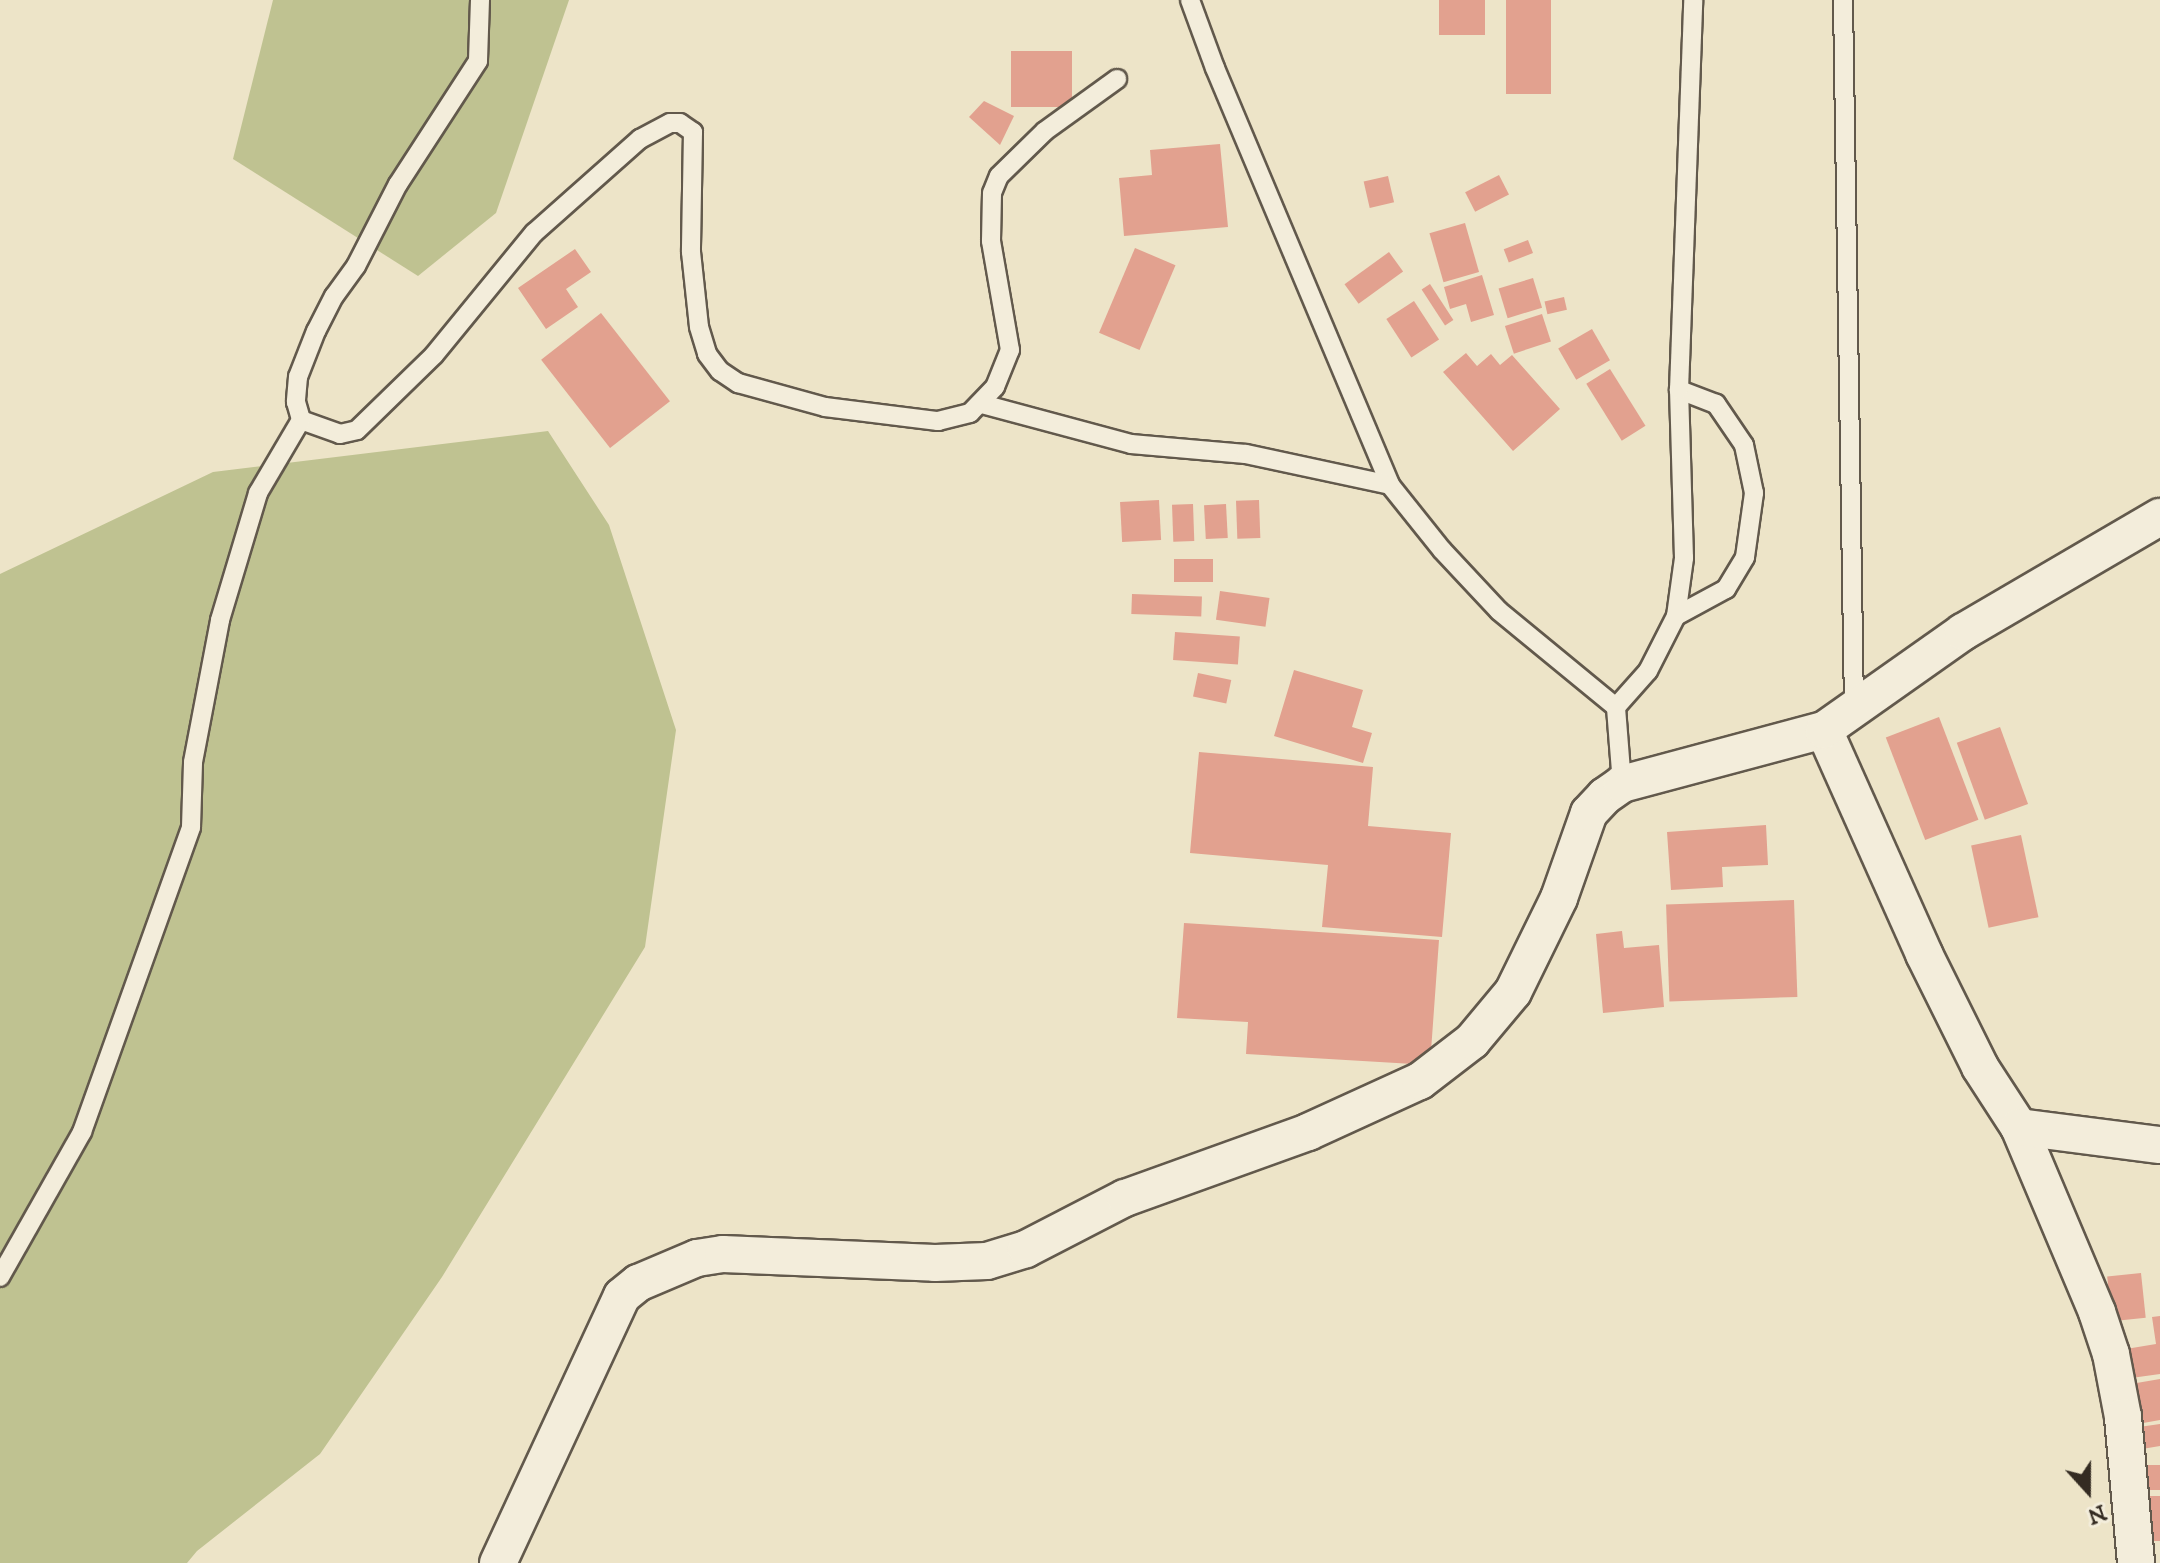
<!DOCTYPE html>
<style>
body{margin:0}
#map{position:relative;width:2160px;height:1563px;overflow:hidden;background:#ede4c8;font-family:"IM FELL DW Pica",serif}
div>[style]{position:absolute}
.green>*{inset:0;background:#bfc291}
.building>*{inset:0;background:#e2a18f;transform-origin:0 0}
.roads{filter:drop-shadow(2px 0 #62594c) drop-shadow(-2px 0 #62594c) drop-shadow(0 2px #62594c) drop-shadow(0 -2px #62594c)}
.lane>*{height:18px;margin:-9px;padding:0 9px;transform-origin:9px;border-radius:9px;background:#f3eddb}
.street>*{height:36px;margin:-18px;padding:0 18px;transform-origin:18px;border-radius:18px;background:#f3eddb}
span{translate:-50% -50%;white-space:nowrap;text-align:center;line-height:1.15;-webkit-text-stroke:6px #f3eddb;paint-order:stroke}
.north{position:absolute;left:2048px;top:1451px;width:80px;height:80px;-webkit-text-stroke:6px #f3eddb;paint-order:stroke;rotate:159deg;font-size:22px;font-weight:700;line-height:32px;text-align:center;color:#342b22}
.north::after{content:'';display:block;margin:auto;width:28px;height:36px;background:#342b22;clip-path:polygon(50% 0,100% 100%,50% 72%,0 100%)}
</style>
<div id="map">
<div class="green">
<i style="clip-path:polygon(273px 0,569px 0,496px 213px,418px 276px,233px 159px)"></i>
<i style="clip-path:polygon(548px 431px,609px 525px,676px 730px,645px 947px,442px 1277px,320px 1454px,197px 1551px,187px 1563px,0 1563px,0 574px,213px 472px)"></i>
</div>
<div class="building">
<i style="left:1439px;top:0;width:46px;height:35px"></i>
<i style="left:1506px;top:0;width:45px;height:94px"></i>
<i style="left:1072px;top:51px;width:56px;height:61px;rotate:90deg"></i>
<i style="clip-path:polygon(984px 101px,1014px 116px,1000px 145px,969px 117px)"></i>
<i style="clip-path:polygon(1220px 144px,1228px 227px,1124px 236px,1119px 178px,1152px 175px,1150px 150px)"></i>
<i style="left:1499px;top:175px;width:22px;height:38px;rotate:63deg"></i>
<i style="left:1388px;top:176px;width:27px;height:25px;rotate:77deg"></i>
<i style="left:1465px;top:223px;width:51px;height:37px;rotate:74deg"></i>
<i style="left:1528px;top:240px;width:14px;height:26px;rotate:69deg"></i>
<i style="left:1135px;top:248px;width:44px;height:92px;rotate:23deg"></i>
<i style="clip-path:polygon(575px 249px,591px 272px,566px 289px,578px 307px,546px 329px,518px 288px)"></i>
<i style="left:1389px;top:252px;width:24px;height:55px;rotate:54deg"></i>
<i style="clip-path:polygon(1482px 275px,1494px 315px,1471px 322px,1466px 304px,1450px 309px,1444px 287px)"></i>
<i style="left:1533px;top:278px;width:31px;height:36px;rotate:73deg"></i>
<i style="left:1430px;top:284px;width:43px;height:10px;rotate:57deg"></i>
<i style="left:1564px;top:297px;width:13px;height:20px;rotate:77deg"></i>
<i style="left:1414px;top:301px;width:46px;height:33px;rotate:57deg"></i>
<i style="left:601px;top:313px;width:112px;height:76px;rotate:52deg"></i>
<i style="left:1542px;top:314px;width:29px;height:39px;rotate:72deg"></i>
<i style="left:1592px;top:329px;width:36px;height:39px;rotate:60deg"></i>
<i style="clip-path:polygon(1466px 353px,1477px 366px,1491px 354px,1500px 365px,1512px 355px,1560px 409px,1513px 451px,1443px 372px)"></i>
<i style="left:1610px;top:369px;width:67px;height:28px;rotate:58deg"></i>
<i style="left:1159px;top:500px;width:40px;height:39px;rotate:87deg"></i>
<i style="left:1259px;top:500px;width:38px;height:23px;rotate:88deg"></i>
<i style="left:1193px;top:504px;width:37px;height:21px;rotate:88deg"></i>
<i style="left:1226px;top:504px;width:34px;height:22px;rotate:87deg"></i>
<i style="left:1174px;top:559px;width:39px;height:23px"></i>
<i style="left:1220px;top:591px;width:50px;height:29px;rotate:8deg"></i>
<i style="left:1132px;top:594px;width:70px;height:20px;rotate:2deg"></i>
<i style="left:1175px;top:632px;width:65px;height:28px;rotate:4deg"></i>
<i style="clip-path:polygon(1294px 670px,1363px 690px,1352px 727px,1372px 733px,1363px 763px,1274px 736px)"></i>
<i style="left:1198px;top:673px;width:34px;height:24px;rotate:12deg"></i>
<i style="left:1939px;top:717px;width:110px;height:57px;rotate:69deg"></i>
<i style="left:2000px;top:727px;width:82px;height:46px;rotate:70deg"></i>
<i style="clip-path:polygon(1199px 752px,1373px 767px,1368px 826px,1451px 833px,1442px 937px,1322px 927px,1328px 865px,1190px 853px)"></i>
<i style="clip-path:polygon(1766px 825px,1768px 865px,1722px 867px,1723px 887px,1671px 890px,1667px 832px)"></i>
<i style="left:2021px;top:835px;width:84px;height:51px;rotate:78deg"></i>
<i style="left:1794px;top:900px;width:97px;height:128px;rotate:88deg"></i>
<i style="clip-path:polygon(1184px 923px,1439px 940px,1430px 1065px,1246px 1054px,1248px 1022px,1177px 1018px)"></i>
<i style="clip-path:polygon(1622px 931px,1624px 948px,1659px 945px,1664px 1007px,1603px 1013px,1596px 934px)"></i>
<i style="left:2141px;top:1273px;width:45px;height:34px;rotate:84deg"></i>
<i style="clip-path:polygon(2160px 1316px,2160px 1374px,2124px 1379px,2120px 1350px,2156px 1344px,2152px 1317px)"></i>
<i style="clip-path:polygon(2160px 1379px,2160px 1420px,2132px 1425px,2125px 1385px)"></i>
<i style="clip-path:polygon(2160px 1424px,2160px 1446px,2136px 1450px,2132px 1428px)"></i>
<i style="left:2144px;top:1465px;width:16px;height:25px"></i>
<i style="left:2143px;top:1496px;width:17px;height:45px"></i>
</div>
<div class="roads">
<div class="lane">
<i style="left:480px;top:0;width:61px;rotate:91.9deg"></i>
<i style="left:478px;top:61px;width:147px;rotate:123deg"></i>
<i style="left:398px;top:184px;width:92px;rotate:117.1deg"></i>
<i style="left:356px;top:266px;width:37px;rotate:126deg"></i>
<i style="left:334px;top:296px;width:39px;rotate:117deg"></i>
<i style="left:316px;top:331px;width:49px;rotate:111.4deg"></i>
<i style="left:298px;top:377px;width:25px;rotate:95deg"></i>
<i style="left:296px;top:402px;width:19px;rotate:74deg"></i>
<i style="left:301px;top:420px;width:41px;rotate:19.7deg"></i>
<i style="left:340px;top:434px;width:17px;rotate:-13deg"></i>
<i style="left:357px;top:430px;width:107px;rotate:-44.2deg"></i>
<i style="left:434px;top:355px;width:158px;rotate:-50.7deg"></i>
<i style="left:534px;top:233px;width:142px;rotate:-41.6deg"></i>
<i style="left:640px;top:139px;width:34px;rotate:-28deg"></i>
<i style="left:670px;top:123px;width:10px"></i>
<i style="left:680px;top:123px;width:16px;rotate:35deg"></i>
<i style="left:693px;top:132px;width:120px;rotate:91deg"></i>
<i style="left:691px;top:252px;width:75px;rotate:83.9deg"></i>
<i style="left:699px;top:327px;width:28px;rotate:73deg"></i>
<i style="left:707px;top:354px;width:21px;rotate:53deg"></i>
<i style="left:720px;top:371px;width:22px;rotate:34deg"></i>
<i style="left:738px;top:383px;width:90px;rotate:15.4deg"></i>
<i style="left:825px;top:407px;width:114px;rotate:7.1deg"></i>
<i style="left:938px;top:421px;width:33px;rotate:-14deg"></i>
<i style="left:970px;top:413px;width:36px;rotate:-46deg"></i>
<i style="left:995px;top:387px;width:40px;rotate:-68deg"></i>
<i style="left:1010px;top:350px;width:111px;rotate:-99.9deg"></i>
<i style="left:991px;top:241px;width:48px;rotate:-88.8deg"></i>
<i style="left:992px;top:193px;width:18px;rotate:-68deg"></i>
<i style="left:999px;top:176px;width:64px;rotate:-44.4deg"></i>
<i style="left:1045px;top:131px;width:89px;rotate:-35.8deg"></i>
<i style="left:1190px;top:0;width:72px;rotate:69.8deg"></i>
<i style="left:1215px;top:68px;width:452px;rotate:67.2deg"></i>
<i style="left:1843px;top:0;width:709px;rotate:89.11deg"></i>
<i style="left:982px;top:404px;width:154px;rotate:15deg"></i>
<i style="left:1131px;top:444px;width:115px;rotate:5deg"></i>
<i style="left:1246px;top:454px;width:147px;rotate:12.1deg"></i>
<i style="left:1390px;top:485px;width:83px;rotate:51.3deg"></i>
<i style="left:1442px;top:550px;width:83px;rotate:46.9deg"></i>
<i style="left:1499px;top:611px;width:151px;rotate:39.4deg"></i>
<i style="left:1676px;top:616px;width:57px;rotate:-28.4deg"></i>
<i style="left:1726px;top:589px;width:37px;rotate:-59deg"></i>
<i style="left:1745px;top:557px;width:65px;rotate:-82deg"></i>
<i style="left:1754px;top:493px;width:49px;rotate:-101.8deg"></i>
<i style="left:1744px;top:445px;width:50px;rotate:-124.3deg"></i>
<i style="left:1716px;top:404px;width:40px;rotate:-159deg"></i>
<i style="left:1622px;top:784px;width:77px;rotate:-94.5deg"></i>
<i style="left:1616px;top:707px;width:48px;rotate:-48.4deg"></i>
<i style="left:1648px;top:671px;width:62px;rotate:-63deg"></i>
<i style="left:1676px;top:616px;width:59px;rotate:-82.1deg"></i>
<i style="left:1684px;top:558px;width:168px;rotate:-91.7deg"></i>
<i style="left:1679px;top:390px;width:390px;rotate:-87.9deg"></i>
<i style="left:0;top:1277px;width:167px;rotate:-60.5deg"></i>
<i style="left:82px;top:1132px;width:324px;rotate:-70.3deg"></i>
<i style="left:191px;top:827px;width:65px;rotate:-88.2deg"></i>
<i style="left:193px;top:762px;width:145px;rotate:-79.2deg"></i>
<i style="left:220px;top:620px;width:133px;rotate:-73.3deg"></i>
<i style="left:258px;top:493px;width:85px;rotate:-59.5deg"></i>
</div>
<div class="street">
<i style="left:1824px;top:730px;width:245px;rotate:65.9deg"></i>
<i style="left:1924px;top:954px;width:126px;rotate:63.6deg"></i>
<i style="left:1980px;top:1067px;width:72px;rotate:57deg"></i>
<i style="left:2019px;top:1127px;width:201px;rotate:67.1deg"></i>
<i style="left:2097px;top:1312px;width:44px;rotate:71.6deg"></i>
<i style="left:2111px;top:1354px;width:64px;rotate:79.2deg"></i>
<i style="left:2123px;top:1417px;width:147px;rotate:84.9deg"></i>
<i style="left:2019px;top:1127px;width:142px;rotate:7.3deg"></i>
<i style="left:498px;top:1563px;width:294px;rotate:-65.1deg"></i>
<i style="left:622px;top:1296px;width:21px;rotate:-39deg"></i>
<i style="left:638px;top:1283px;width:64px;rotate:-23deg"></i>
<i style="left:697px;top:1258px;width:26px;rotate:-9deg"></i>
<i style="left:723px;top:1254px;width:212px;rotate:2.4deg"></i>
<i style="left:935px;top:1263px;width:52px;rotate:-2.2deg"></i>
<i style="left:987px;top:1261px;width:41px;rotate:-17.1deg"></i>
<i style="left:1026px;top:1249px;width:111px;rotate:-27.3deg"></i>
<i style="left:1125px;top:1198px;width:195px;rotate:-19.8deg"></i>
<i style="left:1308px;top:1132px;width:123px;rotate:-24.5deg"></i>
<i style="left:1420px;top:1081px;width:66px;rotate:-37.6deg"></i>
<i style="left:1472px;top:1041px;width:64px;rotate:-50.1deg"></i>
<i style="left:1513px;top:992px;width:105px;rotate:-63.9deg"></i>
<i style="left:1559px;top:898px;width:90px;rotate:-70.6deg"></i>
<i style="left:1589px;top:813px;width:23px;rotate:-47deg"></i>
<i style="left:1605px;top:796px;width:21px;rotate:-35deg"></i>
<i style="left:1622px;top:784px;width:209px;rotate:-15deg"></i>
<i style="left:1824px;top:730px;width:170px;rotate:-35.2deg"></i>
<i style="left:1963px;top:632px;width:228px;rotate:-30.3deg"></i>
</div>
</div>
<div class="north">N</div>
</div>
